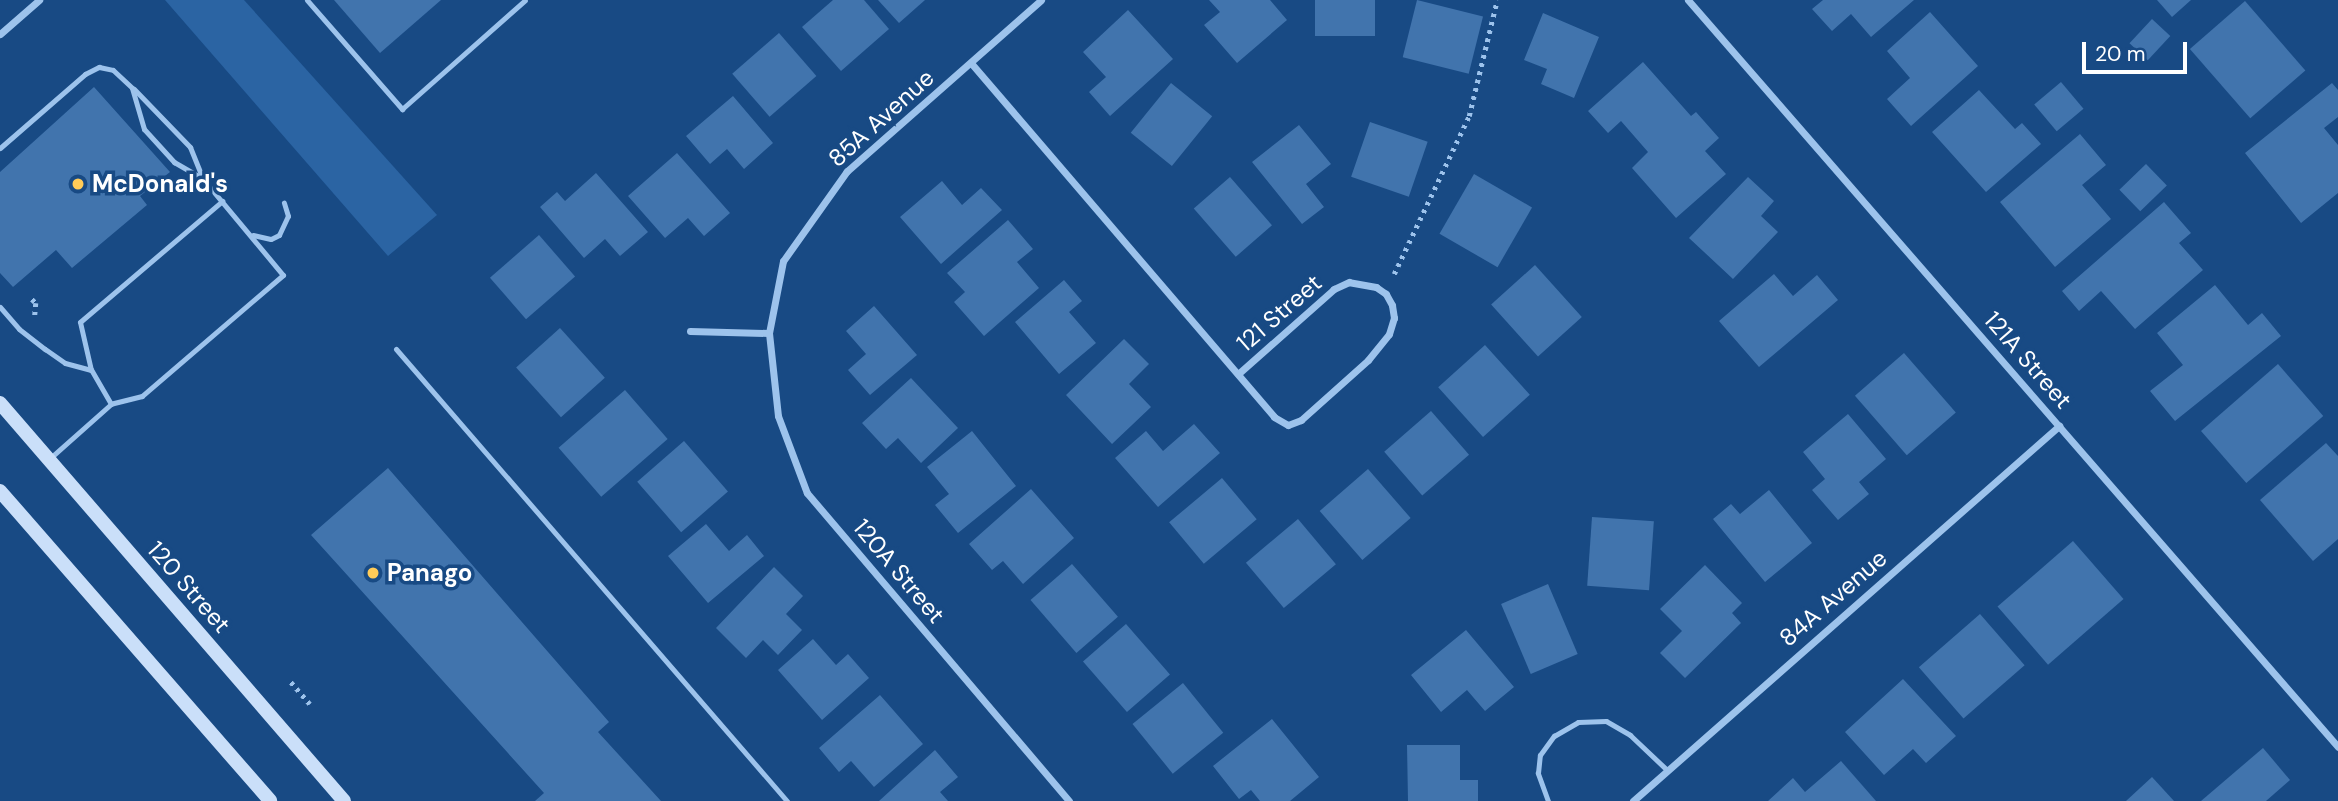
<!DOCTYPE html>
<style>
body{margin:0}
#map{position:relative;width:2338px;height:801px;overflow:hidden;background:#184a84;font-family:"DM Sans",sans-serif}
div>[style]{position:absolute}
.green>*{inset:0;background:#2b64a3}
.building>*{inset:0;background:#4174ad;transform-origin:0 0}
.path>*{height:4.5px;margin-top:-2.25px;transform-origin:0;background:repeating-linear-gradient(90deg,#9dc3ec 0 3.5px,transparent 0 8.5px)}
.lane>*{height:5px;margin:-2.5px;padding:0 2.5px;transform-origin:2.5px;border-radius:2.5px;background:#9dc3ec}
.street>*{height:7px;margin:-3.5px;padding:0 3.5px;transform-origin:3.5px;border-radius:3.5px;background:#9dc3ec}
.secondary>*{height:14px;margin:-7px;padding:0 7px;transform-origin:7px;border-radius:7px;background:#cadff9}
.dots>*{width:19px;height:19px;translate:-50% -50%;box-sizing:border-box;border:4px solid #184a84;border-radius:50%}
span{translate:-50% -50%;white-space:nowrap;text-align:center;line-height:1.15;-webkit-text-stroke:7px #184a84;paint-order:stroke}
.street-label{font-size:24px;color:#fff}
.poi-label{font-size:24px;color:#fff;font-weight:700}
.left{translate:0 -50%;text-align:left}
.scale{position:absolute;left:2082px;top:42px;width:105px;height:32px;box-sizing:border-box;border:4px solid #fff;border-top:0;padding-left:9px;font-size:21px;line-height:24px;white-space:nowrap;color:#fff;-webkit-text-stroke:5px #184a84;paint-order:stroke}
</style>
<div id="map">
<div class="green">
<i style="clip-path:polygon(165px 0,244px 0,437px 215px,388px 256px)"></i>
</div>
<div class="building">
<i style="clip-path:polygon(334px 0,441px 0,380px 53px)"></i>
<i style="clip-path:polygon(833px 0,864px 0,889px 29px,841px 71px,802px 27px)"></i>
<i style="clip-path:polygon(878px 0,925px 0,899px 23px)"></i>
<i style="clip-path:polygon(1209px 0,1270px 0,1287px 20px,1237px 63px,1204px 25px,1220px 12px)"></i>
<i style="left:1315px;top:0;width:60px;height:36px"></i>
<i style="left:1417px;top:0;width:68px;height:59px;rotate:14deg"></i>
<i style="clip-path:polygon(1823px 0,1914px 0,1871px 37px,1851px 14px,1832px 31px,1812px 9px)"></i>
<i style="clip-path:polygon(2157px 0,2191px 0,2172px 17px)"></i>
<i style="left:2245px;top:1px;width:92px;height:73px;rotate:49deg"></i>
<i style="clip-path:polygon(1128px 10px,1173px 59px,1110px 116px,1089px 92px,1106px 77px,1083px 52px)"></i>
<i style="clip-path:polygon(1930px 12px,1978px 66px,1911px 126px,1887px 99px,1910px 78px,1887px 51px)"></i>
<i style="clip-path:polygon(1543px 13px,1599px 37px,1574px 98px,1541px 84px,1547px 69px,1524px 60px)"></i>
<i style="left:2152px;top:19px;width:25px;height:33px;rotate:43deg"></i>
<i style="left:779px;top:33px;width:57px;height:62px;rotate:49deg"></i>
<i style="clip-path:polygon(1643px 62px,1691px 116px,1696px 112px,1719px 138px,1705px 151px,1726px 174px,1676px 218px,1632px 168px,1648px 152px,1621px 121px,1608px 133px,1588px 111px)"></i>
<i style="left:2061px;top:82px;width:35px;height:35px;rotate:50deg"></i>
<i style="left:1171px;top:83px;width:53px;height:64px;rotate:39deg"></i>
<i style="clip-path:polygon(2332px 83px,2338px 90px,2338px 117px,2324px 128px,2338px 145px,2338px 193px,2301px 223px,2245px 153px)"></i>
<i style="clip-path:polygon(94px 87px,170px 172px,140px 196px,147px 205px,72px 268px,56px 250px,13px 287px,0 273px,0 172px)"></i>
<i style="clip-path:polygon(1979px 90px,2015px 129px,2022px 123px,2041px 144px,1986px 192px,1932px 132px)"></i>
<i style="clip-path:polygon(733px 96px,773px 143px,744px 169px,727px 149px,710px 164px,686px 136px)"></i>
<i style="left:1370px;top:122px;width:61px;height:58px;rotate:19deg"></i>
<i style="clip-path:polygon(1299px 125px,1331px 164px,1306px 184px,1324px 207px,1302px 224px,1252px 162px)"></i>
<i style="clip-path:polygon(2080px 134px,2106px 165px,2082px 185px,2111px 219px,2055px 267px,2000px 202px)"></i>
<i style="clip-path:polygon(677px 153px,730px 213px,704px 236px,688px 218px,665px 238px,628px 196px)"></i>
<i style="left:2146px;top:164px;width:30px;height:37px;rotate:46deg"></i>
<i style="clip-path:polygon(596px 173px,648px 232px,620px 256px,605px 239px,584px 258px,540px 207px,557px 192px,565px 201px)"></i>
<i style="left:1474px;top:174px;width:67px;height:69px;rotate:30deg"></i>
<i style="left:1230px;top:177px;width:64px;height:48px;rotate:49deg"></i>
<i style="clip-path:polygon(1748px 177px,1774px 201px,1761px 216px,1778px 232px,1733px 279px,1689px 238px)"></i>
<i style="clip-path:polygon(942px 181px,962px 205px,981px 188px,1002px 210px,941px 264px,900px 217px)"></i>
<i style="clip-path:polygon(2164px 202px,2191px 233px,2179px 243px,2203px 270px,2135px 329px,2101px 291px,2079px 311px,2062px 291px)"></i>
<i style="clip-path:polygon(1008px 220px,1033px 249px,1017px 262px,1039px 288px,984px 336px,954px 302px,965px 292px,947px 273px)"></i>
<i style="left:539px;top:235px;width:55px;height:65px;rotate:49deg"></i>
<i style="left:1535px;top:265px;width:70px;height:59px;rotate:48deg"></i>
<i style="clip-path:polygon(1774px 274px,1793px 296px,1817px 275px,1838px 300px,1759px 367px,1719px 321px)"></i>
<i style="clip-path:polygon(1064px 280px,1082px 301px,1069px 312px,1096px 343px,1059px 374px,1015px 322px)"></i>
<i style="clip-path:polygon(2215px 285px,2248px 325px,2262px 313px,2281px 336px,2175px 421px,2150px 391px,2183px 365px,2157px 333px)"></i>
<i style="clip-path:polygon(874px 306px,917px 355px,870px 395px,848px 370px,866px 354px,846px 331px)"></i>
<i style="left:560px;top:328px;width:67px;height:59px;rotate:48deg"></i>
<i style="clip-path:polygon(1124px 339px,1149px 364px,1129px 384px,1151px 407px,1112px 444px,1066px 395px)"></i>
<i style="left:1485px;top:345px;width:67px;height:63px;rotate:48deg"></i>
<i style="left:1904px;top:353px;width:79px;height:65px;rotate:49deg"></i>
<i style="left:2278px;top:364px;width:69px;height:102px;rotate:49deg"></i>
<i style="clip-path:polygon(911px 378px,958px 428px,921px 463px,898px 438px,886px 449px,862px 423px)"></i>
<i style="left:625px;top:390px;width:65px;height:88px;rotate:49deg"></i>
<i style="left:1431px;top:411px;width:58px;height:62px;rotate:49deg"></i>
<i style="clip-path:polygon(1848px 414px,1886px 459px,1859px 482px,1869px 494px,1838px 520px,1812px 490px,1825px 479px,1803px 452px)"></i>
<i style="clip-path:polygon(1194px 424px,1220px 453px,1158px 507px,1115px 458px,1146px 431px,1163px 451px)"></i>
<i style="clip-path:polygon(972px 431px,1016px 486px,958px 533px,935px 505px,949px 494px,927px 467px)"></i>
<i style="left:684px;top:441px;width:67px;height:62px;rotate:49deg"></i>
<i style="clip-path:polygon(2326px 443px,2338px 456px,2338px 539px,2313px 561px,2260px 500px)"></i>
<i style="clip-path:polygon(388px 468px,609px 722px,598px 732px,661px 801px,535px 801px,544px 793px,311px 535px)"></i>
<i style="left:1368px;top:469px;width:65px;height:64px;rotate:49deg"></i>
<i style="left:1222px;top:478px;width:54px;height:69px;rotate:50deg"></i>
<i style="clip-path:polygon(1031px 489px,1074px 538px,1023px 584px,1003px 561px,992px 570px,969px 544px)"></i>
<i style="clip-path:polygon(1769px 490px,1812px 543px,1765px 582px,1713px 519px,1731px 504px,1740px 514px)"></i>
<i style="left:1592px;top:517px;width:62px;height:69px;rotate:4deg"></i>
<i style="left:1298px;top:519px;width:59px;height:68px;rotate:50deg"></i>
<i style="clip-path:polygon(706px 524px,729px 551px,747px 535px,764px 556px,708px 603px,668px 556px)"></i>
<i style="left:2073px;top:541px;width:77px;height:100px;rotate:49deg"></i>
<i style="left:1072px;top:564px;width:70px;height:55px;rotate:49deg"></i>
<i style="clip-path:polygon(1705px 565px,1742px 603px,1732px 613px,1741px 623px,1685px 678px,1660px 653px,1682px 631px,1660px 609px)"></i>
<i style="clip-path:polygon(774px 567px,803px 596px,786px 614px,802px 630px,778px 655px,763px 640px,746px 658px,716px 628px)"></i>
<i style="left:1548px;top:584px;width:76px;height:51px;rotate:67deg"></i>
<i style="left:1980px;top:614px;width:68px;height:81px;rotate:49deg"></i>
<i style="left:1126px;top:624px;width:67px;height:57px;rotate:49deg"></i>
<i style="clip-path:polygon(1466px 630px,1514px 687px,1485px 711px,1467px 690px,1441px 712px,1411px 675px)"></i>
<i style="clip-path:polygon(813px 639px,836px 665px,848px 654px,869px 678px,822px 720px,778px 670px)"></i>
<i style="clip-path:polygon(1903px 679px,1956px 736px,1926px 763px,1913px 749px,1884px 775px,1845px 732px)"></i>
<i style="left:1183px;top:683px;width:64px;height:65px;rotate:51deg"></i>
<i style="clip-path:polygon(880px 695px,923px 744px,874px 787px,851px 761px,839px 772px,819px 748px)"></i>
<i style="clip-path:polygon(1272px 719px,1319px 777px,1290px 801px,1260px 801px,1251px 790px,1239px 799px,1213px 766px)"></i>
<i style="clip-path:polygon(1407px 745px,1460px 745px,1460px 780px,1478px 780px,1478px 801px,1408px 801px)"></i>
<i style="clip-path:polygon(2263px 748px,2290px 780px,2266px 801px,2201px 801px)"></i>
<i style="clip-path:polygon(935px 750px,958px 777px,940px 792px,948px 801px,879px 801px)"></i>
<i style="clip-path:polygon(1841px 761px,1876px 801px,1768px 801px,1793px 778px,1805px 792px)"></i>
<i style="clip-path:polygon(2152px 777px,2174px 801px,2126px 801px)"></i>
</div>
<div class="path">
<i style="left:1394px;top:274px;width:175px;rotate:-64.6deg"></i>
<i style="left:1469px;top:116px;width:119px;rotate:-76.4deg"></i>
<i style="left:32px;top:299px;width:6px;rotate:45deg"></i>
<i style="left:36px;top:303px;width:12px;rotate:95deg"></i>
<i style="left:291px;top:682px;width:29px;rotate:49deg"></i>
</div>
<div class="lane">
<i style="left:307px;top:0;width:145px;rotate:48.9deg"></i>
<i style="left:402px;top:109px;width:164px;rotate:-41.5deg"></i>
<i style="left:134px;top:89px;width:81px;rotate:46deg"></i>
<i style="left:190px;top:147px;width:35px;rotate:68deg"></i>
<i style="left:0;top:148px;width:113px;rotate:-41deg"></i>
<i style="left:85px;top:74px;width:16px;rotate:-27deg"></i>
<i style="left:99px;top:67px;width:14px;rotate:12deg"></i>
<i style="left:113px;top:70px;width:26px;rotate:43deg"></i>
<i style="left:132px;top:88px;width:43px;rotate:73.7deg"></i>
<i style="left:144px;top:129px;width:45px;rotate:47.7deg"></i>
<i style="left:174px;top:162px;width:34px;rotate:30deg"></i>
<i style="left:203px;top:179px;width:125px;rotate:50.2deg"></i>
<i style="left:283px;top:275px;width:186px;rotate:139.4deg"></i>
<i style="left:142px;top:396px;width:32px;rotate:166deg"></i>
<i style="left:111px;top:404px;width:83px;rotate:138.4deg"></i>
<i style="left:253px;top:235px;width:18px;rotate:13deg"></i>
<i style="left:271px;top:239px;width:9px;rotate:-27deg"></i>
<i style="left:279px;top:235px;width:21px;rotate:-65deg"></i>
<i style="left:288px;top:216px;width:14px;rotate:-107deg"></i>
<i style="left:0;top:307px;width:29px;rotate:49deg"></i>
<i style="left:19px;top:329px;width:33px;rotate:38deg"></i>
<i style="left:45px;top:349px;width:24px;rotate:35deg"></i>
<i style="left:65px;top:363px;width:27px;rotate:15deg"></i>
<i style="left:396px;top:349px;width:598px;rotate:49.14deg"></i>
<i style="left:111px;top:404px;width:39px;rotate:-120deg"></i>
<i style="left:91px;top:370px;width:49px;rotate:-102.9deg"></i>
<i style="left:80px;top:322px;width:187px;rotate:-40.4deg"></i>
<i style="left:1548px;top:801px;width:30px;rotate:-110deg"></i>
<i style="left:1538px;top:773px;width:18px;rotate:-84deg"></i>
<i style="left:1540px;top:755px;width:24px;rotate:-54deg"></i>
<i style="left:1554px;top:736px;width:28px;rotate:-30deg"></i>
<i style="left:1578px;top:722px;width:28px;rotate:-2deg"></i>
<i style="left:1606px;top:721px;width:28px;rotate:30deg"></i>
<i style="left:1630px;top:735px;width:50px;rotate:43.4deg"></i>
</div>
<div class="street">
<i style="left:1041px;top:0;width:259px;rotate:138.6deg"></i>
<i style="left:847px;top:171px;width:110px;rotate:125.4deg"></i>
<i style="left:783px;top:261px;width:73px;rotate:101deg"></i>
<i style="left:769px;top:333px;width:83px;rotate:83.8deg"></i>
<i style="left:778px;top:416px;width:82px;rotate:69.4deg"></i>
<i style="left:807px;top:493px;width:404px;rotate:49.6deg"></i>
<i style="left:1688px;top:0;width:990px;rotate:48.97deg"></i>
<i style="left:0;top:34px;width:52px;rotate:-41.1deg"></i>
<i style="left:971px;top:63px;width:466px;rotate:49.4deg"></i>
<i style="left:1274px;top:417px;width:16px;rotate:30deg"></i>
<i style="left:1288px;top:425px;width:14px;rotate:-21deg"></i>
<i style="left:1301px;top:420px;width:90px;rotate:-41.8deg"></i>
<i style="left:1368px;top:360px;width:33px;rotate:-51deg"></i>
<i style="left:1389px;top:334px;width:17px;rotate:-73deg"></i>
<i style="left:1394px;top:318px;width:13px;rotate:-99deg"></i>
<i style="left:1392px;top:305px;width:13px;rotate:-119deg"></i>
<i style="left:1386px;top:294px;width:12px;rotate:-145deg"></i>
<i style="left:1376px;top:287px;width:27px;rotate:-170deg"></i>
<i style="left:1349px;top:282px;width:17px;rotate:155deg"></i>
<i style="left:1334px;top:289px;width:128px;rotate:138.5deg"></i>
<i style="left:690px;top:331px;width:79px;rotate:1.5deg"></i>
<i style="left:1633px;top:801px;width:568px;rotate:-41.36deg"></i>
</div>
<div class="secondary">
<i style="left:0;top:403px;width:526px;rotate:49.16deg"></i>
<i style="left:0;top:491px;width:411px;rotate:48.9deg"></i>
</div>
<div class="dots">
<i style="left:78px;top:184px;background:#ffcb58"></i>
<i style="left:373px;top:573px;background:#ffcb58"></i>
</div>
<div class="street-label">
<span style="left:881px;top:118px;rotate:-42deg">85A Avenue</span>
<span style="left:1279px;top:313px;rotate:-41deg">121 Street</span>
<span style="left:2028px;top:360px;rotate:49deg">121A Street</span>
<span style="left:899px;top:571px;rotate:50deg">120A Street</span>
<span style="left:189px;top:587px;rotate:49deg">120 Street</span>
<span style="left:1833px;top:598px;rotate:-41deg">84A Avenue</span>
</div>
<div class="poi-label">
<span class="left" style="left:92px;top:184px">McDonald's</span>
<span class="left" style="left:387px;top:573px">Panago</span>
</div>
<div class="scale">20 m</div>
</div>
